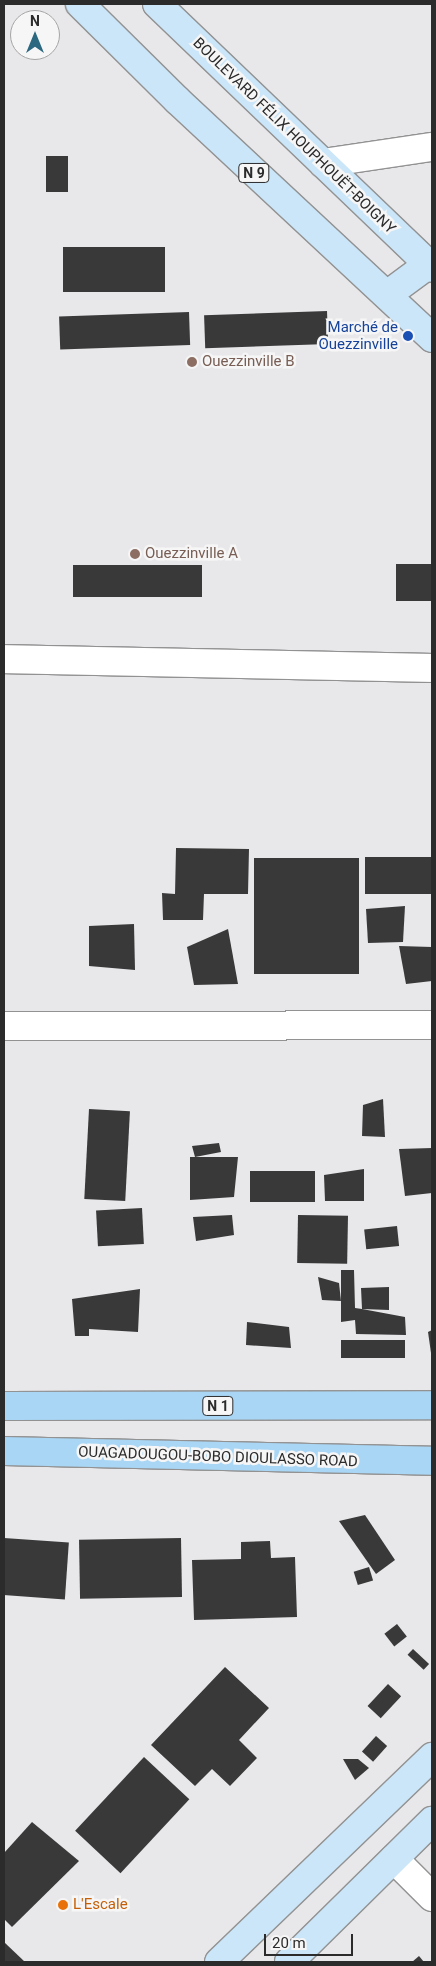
<!DOCTYPE html>
<meta charset="utf-8">
<style>
body{margin:0}
#map{position:relative;width:436px;height:1966px;overflow:hidden;background:#e8e8ea;font-family:Roboto,sans-serif}
div>[style]{position:absolute}
.building>*{inset:0;background:#3a393a;transform-origin:0 0}
.roads{filter:drop-shadow(1px 0 #929293) drop-shadow(-1px 0 #929293) drop-shadow(0 1px #929293) drop-shadow(0 -1px #929293)}
.minor>*{height:28px;margin:-14px;padding:0 14px;transform-origin:14px;border-radius:14px;background:#fff}
.major>*{height:28px;margin:-14px;padding:0 14px;transform-origin:14px;border-radius:14px;background:#cbe6f8}
.highway>*{height:28px;margin:-14px;padding:0 14px;transform-origin:14px;border-radius:14px;background:#a9d6f4}
.dots>*{width:14px;height:14px;translate:-50% -50%;box-sizing:border-box;border:2px solid #f6f6f7;border-radius:50%}
span{translate:-50% -50%;white-space:nowrap;text-align:center;line-height:1.15;-webkit-text-stroke:5px #f6f6f7;paint-order:stroke}
.shield-label span{padding:1px 4px;background:#f6f6f7;border:1px solid;border-radius:4px;-webkit-text-stroke-width:0}
.shield-label{font-size:14px;color:#2b2b2c;font-weight:700}
.street-label{font-size:15px;color:#2b2b2c}
.transit-label{font-size:15px;color:#164399}
.right{translate:-100% -50%;text-align:right}
.education-label{font-size:15px;color:#785e54}
.left{translate:0 -50%;text-align:left}
.food-label{font-size:15px;color:#c56008}
.frame{position:absolute;inset:0;border:5px solid #2b2b2c;pointer-events:none}
.north{position:absolute;left:10px;top:10px;width:50px;height:50px;box-sizing:border-box;background:#f6f6f7;border:1px solid #a5a5a6;border-radius:50%;rotate:0deg;font-size:14px;font-weight:700;line-height:20px;text-align:center;color:#2b2b2c}
.north::after{content:'';display:block;margin:auto;width:18px;height:22px;background:#2c6880;clip-path:polygon(50% 0,100% 100%,50% 72%,0 100%)}
.scale{position:absolute;left:264px;top:1934px;width:89px;height:22px;box-sizing:border-box;border:2px solid #2b2b2c;border-top:0;padding-left:6px;font-size:15px;line-height:18px;white-space:nowrap;color:#2b2b2c;-webkit-text-stroke:4px #f6f6f7;paint-order:stroke}
</style>
<div id="map">
<div class="building">
<i style="left:46px;top:156px;width:22px;height:36px"></i>
<i style="left:165px;top:247px;width:45px;height:102px;rotate:90deg"></i>
<i style="left:327px;top:311px;width:33px;height:123px;rotate:88deg"></i>
<i style="left:189px;top:312px;width:33px;height:130px;rotate:88deg"></i>
<i style="left:396px;top:564px;width:36px;height:37px"></i>
<i style="left:202px;top:565px;width:32px;height:129px;rotate:90deg"></i>
<i style="clip-path:polygon(176px 848px,249px 849px,248px 894px,204px 894px,203px 920px,163px 920px,162px 893px,175px 894px)"></i>
<i style="left:365px;top:857px;width:67px;height:37px"></i>
<i style="left:254px;top:858px;width:105px;height:116px"></i>
<i style="clip-path:polygon(405px 906px,403px 942px,368px 943px,366px 909px)"></i>
<i style="clip-path:polygon(134px 924px,135px 970px,89px 966px,89px 926px)"></i>
<i style="clip-path:polygon(228px 929px,238px 984px,194px 985px,187px 947px)"></i>
<i style="clip-path:polygon(399px 946px,432px 947px,432px 981px,406px 984px)"></i>
<i style="clip-path:polygon(383px 1099px,385px 1137px,362px 1136px,363px 1105px)"></i>
<i style="left:89px;top:1109px;width:41px;height:90px;rotate:3deg"></i>
<i style="clip-path:polygon(219px 1143px,221px 1152px,195px 1157px,238px 1157px,234px 1197px,190px 1200px,190px 1157px,195px 1157px,192px 1146px)"></i>
<i style="clip-path:polygon(432px 1148px,432px 1193px,405px 1196px,399px 1149px)"></i>
<i style="clip-path:polygon(364px 1169px,364px 1201px,325px 1201px,324px 1175px)"></i>
<i style="left:250px;top:1171px;width:65px;height:31px"></i>
<i style="left:142px;top:1208px;width:36px;height:46px;rotate:87deg"></i>
<i style="clip-path:polygon(232px 1215px,234px 1235px,196px 1241px,193px 1217px)"></i>
<i style="left:298px;top:1215px;width:50px;height:48px;rotate:1deg"></i>
<i style="left:397px;top:1226px;width:20px;height:33px;rotate:84deg"></i>
<i style="clip-path:polygon(341px 1270px,354px 1270px,355px 1308px,362px 1309px,361px 1288px,389px 1287px,389px 1310px,362px 1309px,405px 1317px,406px 1335px,356px 1334px,355px 1320px,341px 1322px)"></i>
<i style="clip-path:polygon(318px 1277px,339px 1283px,341px 1301px,322px 1300px)"></i>
<i style="clip-path:polygon(140px 1289px,138px 1332px,89px 1329px,89px 1336px,75px 1336px,72px 1299px)"></i>
<i style="clip-path:polygon(247px 1322px,289px 1327px,291px 1348px,246px 1345px)"></i>
<i style="clip-path:polygon(432px 1330px,432px 1353px,431px 1353px,428px 1332px)"></i>
<i style="left:405px;top:1340px;width:18px;height:64px;rotate:90deg"></i>
<i style="clip-path:polygon(365px 1515px,395px 1560px,376px 1574px,339px 1521px)"></i>
<i style="left:4px;top:1538px;width:65px;height:57px;rotate:4deg"></i>
<i style="left:181px;top:1538px;width:59px;height:102px;rotate:89deg"></i>
<i style="clip-path:polygon(270px 1541px,271px 1558px,295px 1557px,297px 1617px,194px 1620px,192px 1560px,241px 1559px,241px 1542px)"></i>
<i style="left:369px;top:1567px;width:14px;height:16px;rotate:73deg"></i>
<i style="left:397px;top:1624px;width:16px;height:16px;rotate:52deg"></i>
<i style="left:413px;top:1649px;width:22px;height:8px;rotate:43deg"></i>
<i style="clip-path:polygon(225px 1667px,269px 1708px,239px 1740px,257px 1758px,230px 1786px,212px 1769px,195px 1786px,151px 1745px)"></i>
<i style="left:388px;top:1684px;width:18px;height:30px;rotate:43deg"></i>
<i style="left:376px;top:1736px;width:15px;height:21px;rotate:42deg"></i>
<i style="left:144px;top:1757px;width:62px;height:101px;rotate:43deg"></i>
<i style="clip-path:polygon(343px 1759px,358px 1759px,369px 1768px,355px 1780px)"></i>
<i style="clip-path:polygon(32px 1822px,79px 1861px,12px 1927px,4px 1919px,4px 1853px)"></i>
<i style="clip-path:polygon(4px 1942px,25px 1962px,4px 1962px)"></i>
<i style="clip-path:polygon(419px 1956px,424px 1962px,412px 1962px)"></i>
</div>
<div class="roads">
<div class="minor">
<i style="left:323px;top:163px;width:110px;rotate:-8.4deg"></i>
<i style="left:4px;top:659px;width:428px;rotate:1.2deg"></i>
<i style="left:4px;top:1026px;width:428px;rotate:-0.1deg"></i>
<i style="left:394px;top:1859px;width:54px;rotate:45deg"></i>
</div>
<div class="major">
<i style="left:80px;top:4px;width:136px;rotate:44.7deg"></i>
<i style="left:177px;top:100px;width:349px;rotate:43deg"></i>
<i style="left:157px;top:4px;width:381px;rotate:43.8deg"></i>
<i style="left:387px;top:295px;width:52px;rotate:-36.4deg"></i>
<i style="left:219px;top:1962px;width:296px;rotate:-43.9deg"></i>
<i style="left:289px;top:1962px;width:201px;rotate:-44.6deg"></i>
</div>
<div class="highway">
<i style="left:4px;top:1406px;width:428px;rotate:-0.1deg"></i>
<i style="left:4px;top:1451px;width:428px;rotate:1.3deg"></i>
</div>
</div>
<div class="dots">
<i style="left:408px;top:336px;background:#1a4fb4"></i>
<i style="left:192px;top:362px;background:#8d6e63"></i>
<i style="left:135px;top:554px;background:#8d6e63"></i>
<i style="left:63px;top:1905px;background:#e8710a"></i>
</div>
<div class="shield-label">
<span style="left:254px;top:173px">N 9</span>
<span style="left:218px;top:1406px">N 1</span>
</div>
<div class="street-label">
<span style="left:294px;top:136px;rotate:44deg">BOULEVARD FÉLIX HOUPHOUËT-BOIGNY</span>
<span style="left:218px;top:1457px;rotate:2deg">OUAGADOUGOU-BOBO DIOULASSO ROAD</span>
</div>
<div class="transit-label">
<span class="right" style="left:398px;top:336px">Marché de<br>Ouezzinville</span>
</div>
<div class="education-label">
<span class="left" style="left:202px;top:362px">Ouezzinville B</span>
<span class="left" style="left:145px;top:554px">Ouezzinville A</span>
</div>
<div class="food-label">
<span class="left" style="left:73px;top:1905px">L'Escale</span>
</div>
<div class="frame"></div>
<div class="north">N</div>
<div class="scale">20 m</div>
</div>
